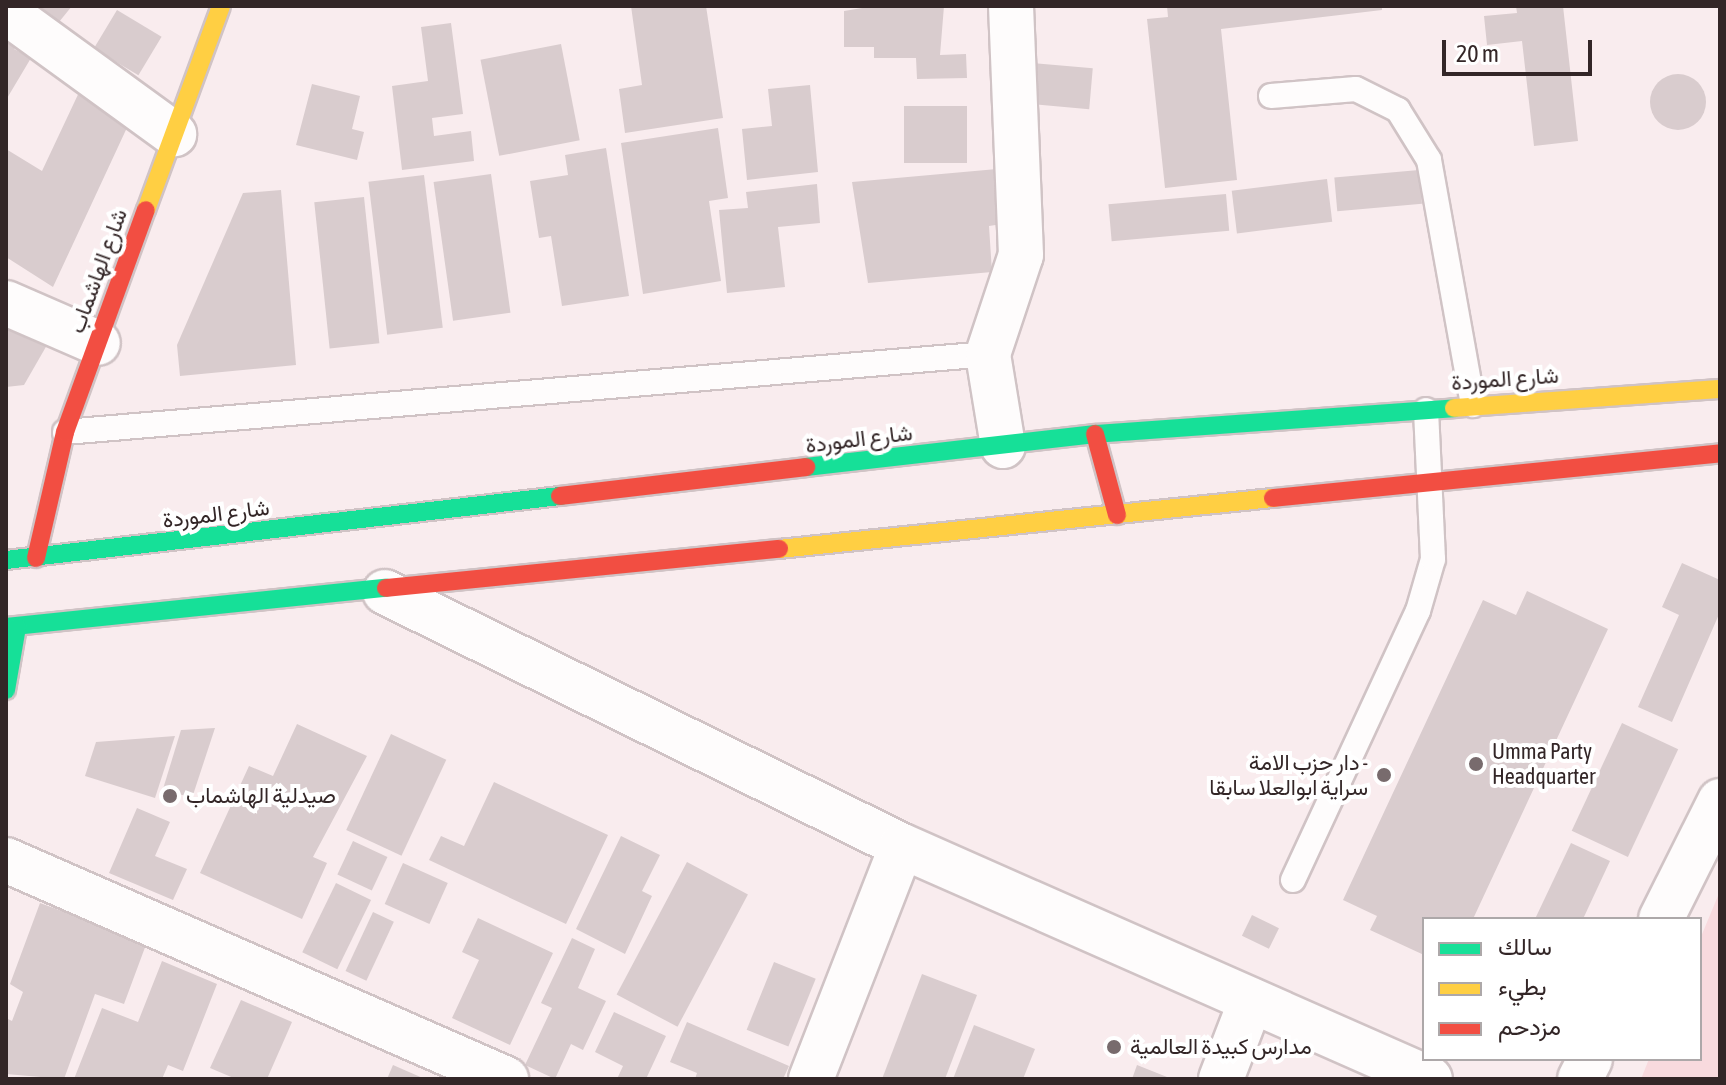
<!DOCTYPE html>
<meta charset="utf-8">
<style>
body{margin:0}
#map{position:relative;width:1726px;height:1085px;overflow:hidden;background:#f9ecee;font-family:"Asap Condensed",Vazirmatn,sans-serif}
div>[style]{position:absolute}
.green>*{inset:0;background:#f8dade}
.building>*{inset:0;background:#d9ccce;transform-origin:0 0}
.round{border-radius:50%}
.roads{filter:drop-shadow(2px 0 #d0c3c5) drop-shadow(-2px 0 #d0c3c5) drop-shadow(0 2px #d0c3c5) drop-shadow(0 -2px #d0c3c5)}
.lane>*{height:24px;margin:-12px;padding:0 12px;transform-origin:12px;border-radius:12px;background:#fefcfc}
.street>*{height:44px;margin:-22px;padding:0 22px;transform-origin:22px;border-radius:22px;background:#fefcfc}
.fast>*{height:18px;margin:-9px;padding:0 9px;transform-origin:9px;border-radius:9px;background:#16e098}
.slow>*{height:18px;margin:-9px;padding:0 9px;transform-origin:9px;border-radius:9px;background:#ffcf43}
.jam>*{height:18px;margin:-9px;padding:0 9px;transform-origin:9px;border-radius:9px;background:#f24e42}
.dots>*{width:22px;height:22px;translate:-50% -50%;box-sizing:border-box;border:4px solid #fff;border-radius:50%}
span{translate:-50% -50%;white-space:nowrap;text-align:center;line-height:1.15;-webkit-text-stroke:8px #fff;paint-order:stroke}
.street-label{font-size:22px;color:#332627}
.poi-label{font-size:22px;color:#332627}
.left{translate:0 -50%;text-align:left}
.right{translate:-100% -50%;text-align:right}
.frame{position:absolute;inset:0;border:8px solid #332627;pointer-events:none}
.legend{position:absolute;left:1422px;top:917px;width:280px;height:144px;box-sizing:border-box;background:#fff;border:2px solid #ada8a9;margin:0;padding:10px 14px;list-style:none;font-size:24px;color:#332627}
.legend li{display:flex;align-items:center;gap:16px;height:40px}
.legend b{width:40px;border:2px solid #ada8a9}
.scale{position:absolute;left:1442px;top:40px;width:150px;height:36px;box-sizing:border-box;border:4px solid #332627;border-top:0;padding-left:10px;font-size:24px;line-height:28px;white-space:nowrap;color:#332627;-webkit-text-stroke:6px #fff;paint-order:stroke}
</style>
<div id="map">
<div class="green">
<i style="clip-path:polygon(1720px 891px,1720px 1079px,1641px 1079px,1649px 1059px,1700px 1059px,1700px 939px)"></i>
</div>
<div class="building">
<i style="clip-path:polygon(38px 6px,72px 6px,59px 22px)"></i>
<i style="clip-path:polygon(631px 6px,706px 6px,723px 118px,625px 133px,619px 89px,642px 85px)"></i>
<i style="clip-path:polygon(874px 6px,944px 6px,940px 55px,966px 54px,967px 78px,917px 79px,916px 58px,874px 58px,874px 47px,844px 47px,844px 11px)"></i>
<i style="clip-path:polygon(1167px 6px,1382px 6px,1382px 10px,1221px 29px,1237px 180px,1165px 188px,1147px 19px,1168px 17px)"></i>
<i style="clip-path:polygon(1516px 6px,1563px 6px,1578px 141px,1534px 146px,1522px 41px,1487px 45px,1484px 16px,1517px 13px)"></i>
<i style="left:117px;top:10px;width:52px;height:45px;rotate:31deg"></i>
<i style="clip-path:polygon(451px 23px,463px 114px,432px 118px,434px 136px,471px 131px,474px 161px,402px 170px,392px 86px,428px 81px,421px 27px)"></i>
<i style="clip-path:polygon(6px 26px,26px 30px,14px 49px,31px 58px,6px 100px)"></i>
<i style="left:561px;top:44px;width:98px;height:82px;rotate:79deg"></i>
<i style="left:1032px;top:63px;width:61px;height:41px;rotate:5deg"></i>
<i class="round" style="left:1650px;top:74px;width:56px;height:56px"></i>
<i style="clip-path:polygon(312px 84px,360px 96px,352px 129px,364px 132px,357px 160px,296px 145px)"></i>
<i style="clip-path:polygon(810px 85px,818px 172px,747px 180px,742px 129px,772px 126px,768px 89px)"></i>
<i style="clip-path:polygon(82px 86px,131px 119px,53px 287px,6px 257px,6px 149px,42px 171px)"></i>
<i style="left:967px;top:106px;width:57px;height:63px;rotate:90deg"></i>
<i style="clip-path:polygon(718px 128px,728px 198px,709px 201px,721px 281px,643px 294px,621px 143px)"></i>
<i style="clip-path:polygon(606px 148px,629px 296px,562px 306px,551px 236px,539px 238px,530px 181px,568px 175px,565px 155px)"></i>
<i style="clip-path:polygon(997px 169px,1002px 224px,989px 226px,992px 272px,868px 283px,852px 182px)"></i>
<i style="left:1419px;top:170px;width:34px;height:85px;rotate:85deg"></i>
<i style="left:491px;top:174px;width:140px;height:58px;rotate:82deg"></i>
<i style="left:424px;top:175px;width:154px;height:56px;rotate:83deg"></i>
<i style="left:1327px;top:179px;width:43px;height:96px;rotate:83deg"></i>
<i style="clip-path:polygon(817px 184px,820px 223px,778px 227px,785px 287px,727px 293px,719px 210px,748px 208px,746px 192px)"></i>
<i style="clip-path:polygon(281px 190px,296px 365px,180px 376px,177px 345px,243px 193px)"></i>
<i style="left:1226px;top:194px;width:37px;height:118px;rotate:85deg"></i>
<i style="left:364px;top:197px;width:147px;height:50px;rotate:84deg"></i>
<i style="clip-path:polygon(6px 321px,47px 345px,24px 385px,6px 387px)"></i>
<i style="clip-path:polygon(1682px 563px,1720px 580px,1720px 612px,1672px 722px,1638px 707px,1679px 615px,1662px 607px)"></i>
<i style="clip-path:polygon(1527px 591px,1608px 629px,1473px 919px,1424px 919px,1424px 955px,1370px 930px,1377px 916px,1343px 900px,1483px 600px,1516px 615px)"></i>
<i style="left:1622px;top:723px;width:62px;height:119px;rotate:25deg"></i>
<i style="clip-path:polygon(297px 724px,367px 756px,313px 857px,327px 863px,302px 919px,200px 873px,249px 766px,273px 776px)"></i>
<i style="clip-path:polygon(215px 728px,192px 798px,163px 789px,181px 730px)"></i>
<i style="left:391px;top:734px;width:61px;height:106px;rotate:25deg"></i>
<i style="clip-path:polygon(175px 736px,155px 798px,85px 776px,96px 742px)"></i>
<i style="clip-path:polygon(494px 782px,608px 835px,566px 924px,429px 860px,441px 836px,464px 846px)"></i>
<i style="clip-path:polygon(137px 808px,170px 822px,155px 856px,187px 869px,173px 900px,109px 873px)"></i>
<i style="clip-path:polygon(621px 836px,660px 855px,642px 891px,652px 896px,625px 954px,576px 929px)"></i>
<i style="left:353px;top:841px;width:38px;height:37px;rotate:25deg"></i>
<i style="clip-path:polygon(1571px 843px,1610px 861px,1583px 919px,1535px 919px)"></i>
<i style="left:687px;top:862px;width:69px;height:150px;rotate:28deg"></i>
<i style="left:403px;top:863px;width:49px;height:45px;rotate:24deg"></i>
<i style="left:336px;top:883px;width:39px;height:77px;rotate:26deg"></i>
<i style="clip-path:polygon(40px 903px,147px 942px,124px 1004px,95px 994px,64px 1079px,6px 1074px,6px 1018px,12px 1021px,23px 992px,10px 984px)"></i>
<i style="left:373px;top:912px;width:23px;height:65px;rotate:25deg"></i>
<i style="left:1252px;top:915px;width:30px;height:23px;rotate:26deg"></i>
<i style="clip-path:polygon(478px 918px,553px 953px,510px 1045px,452px 1018px,479px 960px,462px 952px)"></i>
<i style="clip-path:polygon(572px 938px,595px 949px,578px 988px,606px 1001px,583px 1050px,571px 1044px,555px 1079px,525px 1065px,552px 1008px,541px 1003px)"></i>
<i style="clip-path:polygon(162px 961px,217px 984px,183px 1071px,168px 1065px,162px 1079px,74px 1079px,102px 1008px,138px 1022px)"></i>
<i style="left:774px;top:962px;width:45px;height:73px;rotate:22deg"></i>
<i style="clip-path:polygon(922px 974px,977px 995px,945px 1079px,882px 1079px)"></i>
<i style="clip-path:polygon(241px 1000px,292px 1022px,267px 1079px,236px 1079px,210px 1068px)"></i>
<i style="clip-path:polygon(614px 1012px,666px 1036px,646px 1079px,617px 1079px,623px 1066px,595px 1052px)"></i>
<i style="clip-path:polygon(687px 1022px,789px 1066px,783px 1079px,695px 1079px,697px 1073px,670px 1062px)"></i>
<i style="clip-path:polygon(974px 1025px,1035px 1049px,1023px 1079px,953px 1079px)"></i>
<i style="clip-path:polygon(393px 1065px,425px 1079px,387px 1079px)"></i>
<i style="clip-path:polygon(1137px 1065px,1172px 1079px,1132px 1079px)"></i>
</div>
<div class="roads">
<div class="lane">
<i style="left:1271px;top:96px;width:85px;rotate:-4.7deg"></i>
<i style="left:1356px;top:89px;width:47px;rotate:26.6deg"></i>
<i style="left:1398px;top:110px;width:59px;rotate:58.2deg"></i>
<i style="left:1429px;top:160px;width:249px;rotate:79.8deg"></i>
<i style="left:65px;top:432px;width:926px;rotate:-4.83deg"></i>
<i style="left:1293px;top:880px;width:297px;rotate:-65.1deg"></i>
<i style="left:1418px;top:611px;width:54px;rotate:-73.9deg"></i>
<i style="left:1433px;top:559px;width:149px;rotate:-92.7deg"></i>
</div>
<div class="street">
<i style="left:6px;top:12px;width:208px;rotate:36deg"></i>
<i style="left:6px;top:303px;width:100px;rotate:23.5deg"></i>
<i style="left:1003px;top:446px;width:93px;rotate:-99.3deg"></i>
<i style="left:988px;top:354px;width:104px;rotate:-71.6deg"></i>
<i style="left:1021px;top:255px;width:249px;rotate:-92.3deg"></i>
<i style="left:385px;top:592px;width:576px;rotate:26.16deg"></i>
<i style="left:902px;top:846px;width:577px;rotate:23.81deg"></i>
<i style="left:6px;top:860px;width:546px;rotate:23.65deg"></i>
<i style="left:1661px;top:919px;width:132px;rotate:-63.4deg"></i>
<i style="left:811px;top:1079px;width:250px;rotate:-68.7deg"></i>
<i style="left:1221px;top:1079px;width:84px;rotate:-69deg"></i>
<i style="left:1580px;top:1079px;width:22px;rotate:-63deg"></i>
</div>
<div class="fast">
<i style="left:806px;top:467px;width:291px;rotate:-6.5deg"></i>
<i style="left:1095px;top:434px;width:360px;rotate:-4.1deg"></i>
<i style="left:6px;top:560px;width:558px;rotate:-6.59deg"></i>
<i style="left:6px;top:627px;width:382px;rotate:-5.9deg"></i>
<i style="left:6px;top:690px;width:64px;rotate:-80.1deg"></i>
</div>
<div class="slow">
<i style="left:146px;top:210px;width:217px;rotate:-69.8deg"></i>
<i style="left:1454px;top:408px;width:267px;rotate:-4.1deg"></i>
<i style="left:779px;top:549px;width:497px;rotate:-5.9deg"></i>
</div>
<div class="jam">
<i style="left:1095px;top:434px;width:84px;rotate:74.8deg"></i>
<i style="left:560px;top:496px;width:248px;rotate:-6.7deg"></i>
<i style="left:1273px;top:498px;width:449px;rotate:-5.7deg"></i>
<i style="left:36px;top:558px;width:129px;rotate:-77deg"></i>
<i style="left:65px;top:432px;width:236px;rotate:-70deg"></i>
<i style="left:386px;top:588px;width:395px;rotate:-5.7deg"></i>
</div>
</div>
<div class="dots">
<i style="left:1476px;top:764px;background:#786b6d"></i>
<i style="left:1384px;top:775px;background:#786b6d"></i>
<i style="left:170px;top:796px;background:#786b6d"></i>
<i style="left:1114px;top:1047px;background:#786b6d"></i>
</div>
<div class="street-label">
<span style="left:98px;top:271px;rotate:-70deg">شارع الهاشماب</span>
<span style="left:1505px;top:379px;rotate:-4deg">شارع الموردة</span>
<span style="left:859px;top:439px;rotate:-7deg">شارع الموردة</span>
<span style="left:216px;top:514px;rotate:-7deg">شارع الموردة</span>
</div>
<div class="poi-label">
<span class="left" style="left:1492px;top:764px">Umma Party<br>Headquarter</span>
<span class="right" style="left:1368px;top:775px">دار حزب الامة -<br>سراية ابوالعلا سابقا</span>
<span class="left" style="left:186px;top:796px">صيدلية الهاشماب</span>
<span class="left" style="left:1130px;top:1047px">مدارس كبيدة العالمية</span>
</div>
<div class="frame"></div>
<ul class="legend">
<li><b style="height:10px;background:#16e098"></b>سالك</li>
<li><b style="height:10px;background:#ffcf43"></b>بطيء</li>
<li><b style="height:10px;background:#f24e42"></b>مزدحم</li>
</ul>
<div class="scale">20 m</div>
</div>
